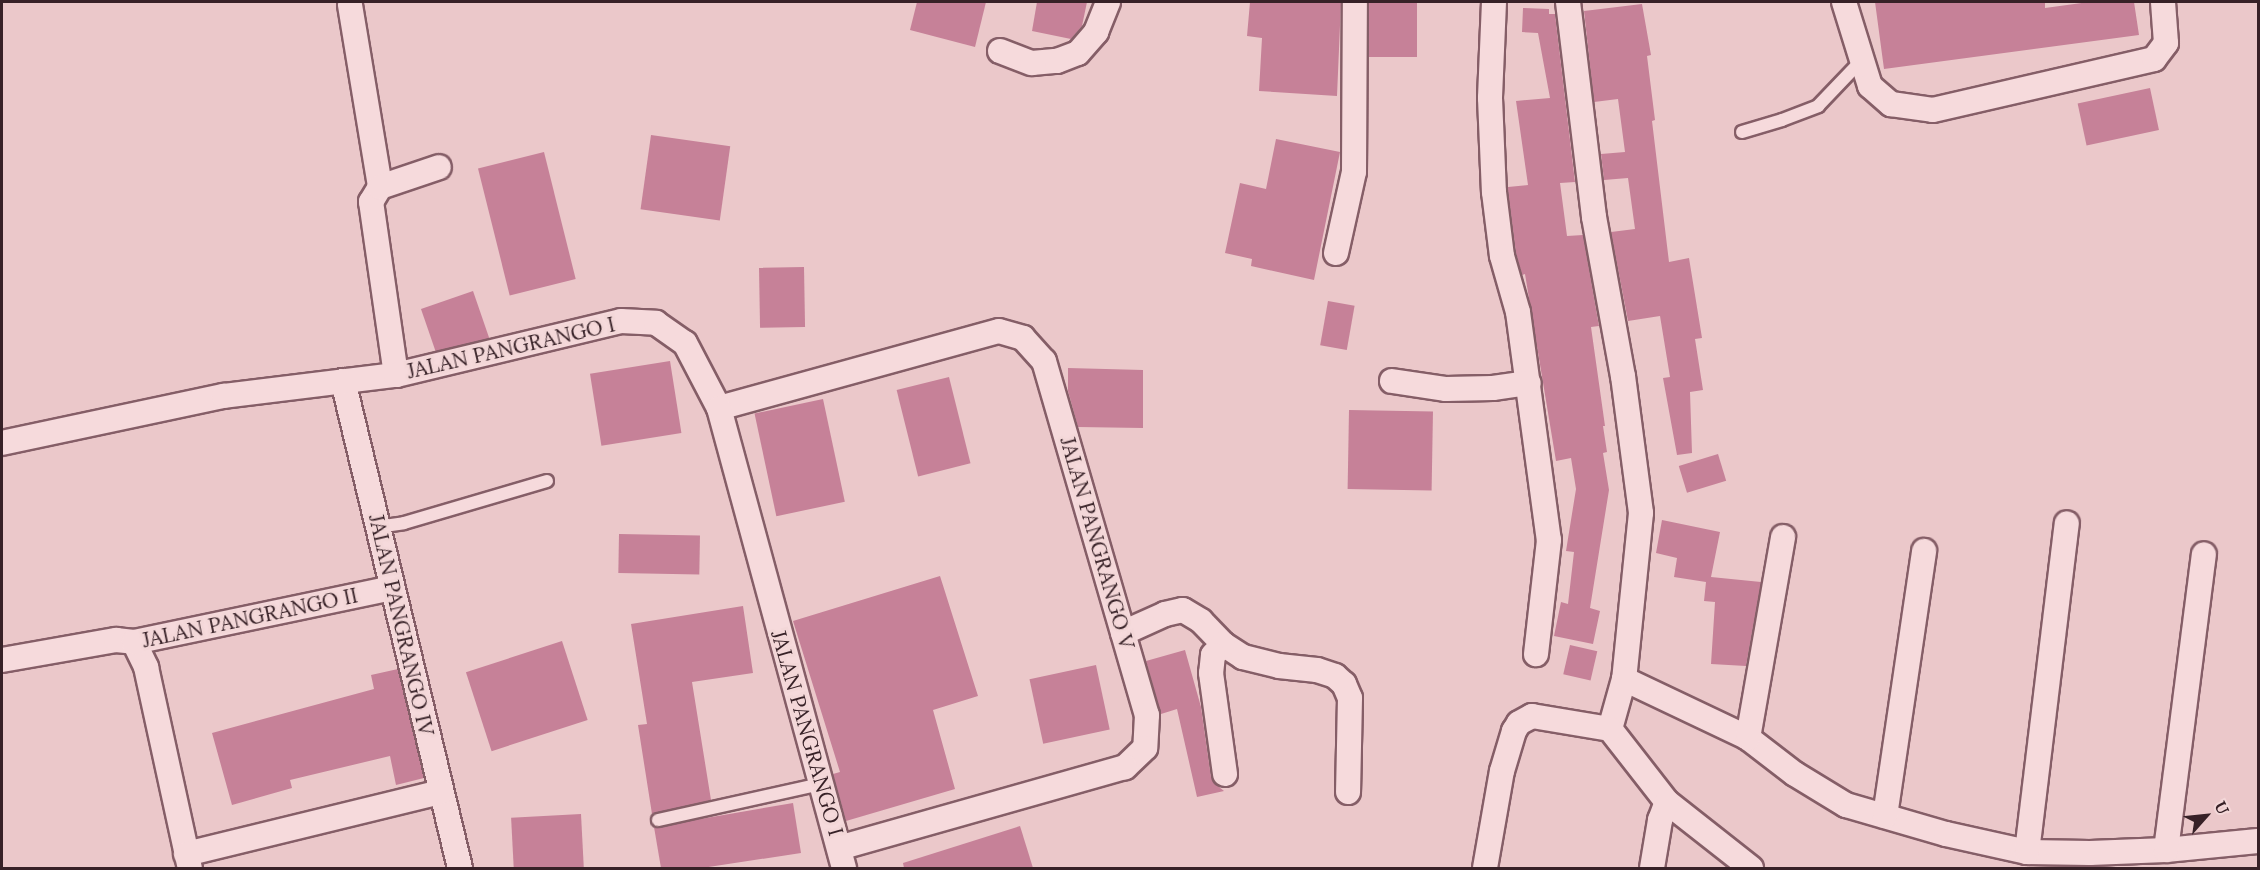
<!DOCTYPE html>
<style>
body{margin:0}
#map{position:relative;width:2260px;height:870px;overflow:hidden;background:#ebc8ca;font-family:Lora,serif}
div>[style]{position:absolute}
.building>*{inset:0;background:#c68198;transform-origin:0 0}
.roads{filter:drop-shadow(2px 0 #855e67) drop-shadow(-2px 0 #855e67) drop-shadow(0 2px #855e67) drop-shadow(0 -2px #855e67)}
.service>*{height:12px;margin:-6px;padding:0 6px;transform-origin:6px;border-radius:6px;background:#f6dadc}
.minor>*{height:24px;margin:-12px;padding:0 12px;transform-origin:12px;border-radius:12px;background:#f6dadc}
span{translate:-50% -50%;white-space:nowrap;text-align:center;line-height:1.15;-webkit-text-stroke:6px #f3d7d8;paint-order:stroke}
.street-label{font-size:21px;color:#372127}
.frame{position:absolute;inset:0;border:3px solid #372127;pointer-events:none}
.north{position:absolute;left:2176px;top:786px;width:60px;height:60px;-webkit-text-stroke:4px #f3d7d8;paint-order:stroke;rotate:63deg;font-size:16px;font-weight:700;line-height:24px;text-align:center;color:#372127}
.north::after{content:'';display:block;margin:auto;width:21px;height:27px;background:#372127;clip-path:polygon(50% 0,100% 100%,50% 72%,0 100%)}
</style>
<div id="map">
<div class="building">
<i style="clip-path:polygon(917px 2px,986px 2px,975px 47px,910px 30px)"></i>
<i style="clip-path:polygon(1037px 2px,1087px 2px,1082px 26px,1071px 39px,1032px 31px)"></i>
<i style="clip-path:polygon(1250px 2px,1341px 2px,1337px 96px,1259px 91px,1262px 38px,1247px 36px)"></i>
<i style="left:1369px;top:2px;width:48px;height:55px"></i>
<i style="clip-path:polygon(1875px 2px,2045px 2px,2045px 8px,2089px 2px,2134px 2px,2139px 35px,1884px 69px)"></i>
<i style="clip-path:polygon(1642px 4px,1651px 55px,1647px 56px,1655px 120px,1652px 121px,1669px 262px,1689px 258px,1702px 338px,1695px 339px,1703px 390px,1690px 392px,1692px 453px,1677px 455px,1663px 378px,1670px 377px,1660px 316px,1628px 321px,1611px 232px,1635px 229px,1628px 178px,1604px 180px,1601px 154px,1625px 152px,1618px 99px,1594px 102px,1584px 11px)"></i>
<i style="clip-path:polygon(1523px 8px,1549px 9px,1549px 14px,1555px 14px,1575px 182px,1560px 183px,1567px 236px,1583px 235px,1599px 326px,1591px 327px,1605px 426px,1603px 426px,1607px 452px,1603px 453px,1609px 490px,1590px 608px,1600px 611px,1593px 644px,1554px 636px,1561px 602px,1568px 604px,1574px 552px,1566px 551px,1576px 489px,1571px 458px,1556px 461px,1525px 274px,1522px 275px,1516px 253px,1508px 191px,1508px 187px,1528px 185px,1516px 101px,1550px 98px,1538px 33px,1522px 32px)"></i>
<i style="left:2150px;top:88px;width:43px;height:74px;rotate:78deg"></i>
<i style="left:651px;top:135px;width:80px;height:75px;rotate:8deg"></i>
<i style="clip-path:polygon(1276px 139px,1340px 152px,1314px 280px,1251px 266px,1252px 259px,1225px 253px,1240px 183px,1266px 189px)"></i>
<i style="left:544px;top:152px;width:131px;height:68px;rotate:76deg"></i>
<i style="left:804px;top:267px;width:60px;height:45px;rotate:89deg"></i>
<i style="left:473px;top:291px;width:50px;height:55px;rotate:71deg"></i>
<i style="left:1328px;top:301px;width:27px;height:45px;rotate:10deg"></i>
<i style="left:670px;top:361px;width:73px;height:81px;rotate:81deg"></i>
<i style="clip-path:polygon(1068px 368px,1143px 370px,1143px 428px,1078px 427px,1068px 391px)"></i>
<i style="left:949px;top:377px;width:89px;height:54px;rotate:76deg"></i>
<i style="left:823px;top:399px;width:105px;height:70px;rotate:78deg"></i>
<i style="left:1349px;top:410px;width:84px;height:79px;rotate:1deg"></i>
<i style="left:1718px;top:454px;width:28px;height:41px;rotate:73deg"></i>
<i style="clip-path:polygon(1662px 520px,1720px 532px,1711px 577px,1761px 582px,1746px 666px,1711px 664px,1715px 602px,1704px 601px,1706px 582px,1674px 577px,1677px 558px,1656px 553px)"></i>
<i style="left:619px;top:534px;width:81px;height:39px;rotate:1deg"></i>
<i style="clip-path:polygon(940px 576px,978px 696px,933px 710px,955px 789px,846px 821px,833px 774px,840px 772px,793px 621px)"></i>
<i style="clip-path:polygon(743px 606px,753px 673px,692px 682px,711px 800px,652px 814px,638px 725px,647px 724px,631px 624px)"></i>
<i style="left:562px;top:641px;width:83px;height:101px;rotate:72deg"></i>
<i style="left:1570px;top:645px;width:28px;height:30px;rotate:13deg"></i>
<i style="clip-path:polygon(1185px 650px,1201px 707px,1211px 777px,1214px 783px,1224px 791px,1197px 797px,1177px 709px,1161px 714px,1146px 661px)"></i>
<i style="left:1096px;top:665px;width:66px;height:68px;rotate:78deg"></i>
<i style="clip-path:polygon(398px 669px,424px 778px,396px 785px,390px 756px,290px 780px,292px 788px,232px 805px,212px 733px,374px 689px,371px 675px)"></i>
<i style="clip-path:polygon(793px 803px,801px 853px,702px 868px,661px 868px,654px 827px)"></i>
<i style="left:581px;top:814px;width:54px;height:70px;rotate:87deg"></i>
<i style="clip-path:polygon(1020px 826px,1033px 868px,904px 868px,903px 863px)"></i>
</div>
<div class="roads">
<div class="service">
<i style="left:1742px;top:132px;width:42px;rotate:-16.7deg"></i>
<i style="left:1782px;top:120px;width:39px;rotate:-21deg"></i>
<i style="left:1818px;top:106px;width:62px;rotate:-46.3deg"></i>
<i style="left:377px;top:527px;width:27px;rotate:-8deg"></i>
<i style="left:404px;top:523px;width:149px;rotate:-16.4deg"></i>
<i style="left:658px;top:820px;width:167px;rotate:-12.5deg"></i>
</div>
<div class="minor">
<i style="left:1494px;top:2px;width:96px;rotate:92.4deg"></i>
<i style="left:1490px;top:98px;width:94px;rotate:87.6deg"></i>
<i style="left:1494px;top:192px;width:64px;rotate:82.9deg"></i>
<i style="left:1502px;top:256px;width:58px;rotate:74.1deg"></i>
<i style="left:1518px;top:312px;width:230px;rotate:82.3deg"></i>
<i style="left:1549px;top:540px;width:115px;rotate:96.5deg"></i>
<i style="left:1568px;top:2px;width:217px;rotate:83.1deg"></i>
<i style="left:1594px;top:217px;width:162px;rotate:79.7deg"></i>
<i style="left:1623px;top:376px;width:138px;rotate:82.5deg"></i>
<i style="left:1641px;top:513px;width:167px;rotate:95.8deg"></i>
<i style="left:1624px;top:679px;width:52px;rotate:105.6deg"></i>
<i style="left:1610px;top:729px;width:93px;rotate:52deg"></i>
<i style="left:1667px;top:802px;width:107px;rotate:38.2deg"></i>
<i style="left:1844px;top:2px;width:88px;rotate:72.8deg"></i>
<i style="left:1870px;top:86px;width:28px;rotate:41deg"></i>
<i style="left:1891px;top:104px;width:42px;rotate:8.1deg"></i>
<i style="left:1933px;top:110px;width:227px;rotate:-13deg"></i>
<i style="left:2154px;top:59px;width:20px;rotate:-53deg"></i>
<i style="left:2166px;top:43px;width:41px;rotate:-94.2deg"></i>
<i style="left:350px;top:5px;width:184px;rotate:80.6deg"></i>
<i style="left:1000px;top:51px;width:34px;rotate:21deg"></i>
<i style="left:1032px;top:63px;width:25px;rotate:-5deg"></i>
<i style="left:1057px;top:61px;width:22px;rotate:-21deg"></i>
<i style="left:1078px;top:53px;width:28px;rotate:-49deg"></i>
<i style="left:1096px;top:32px;width:32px;rotate:-68deg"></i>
<i style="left:1336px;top:253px;width:83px;rotate:-77.5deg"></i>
<i style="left:1354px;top:172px;width:170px;rotate:-89.7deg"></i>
<i style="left:396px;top:375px;width:175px;rotate:-98.2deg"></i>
<i style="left:371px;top:202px;width:17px;rotate:-59deg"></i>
<i style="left:380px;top:187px;width:62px;rotate:-18.7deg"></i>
<i style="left:343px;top:381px;width:501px;rotate:76.49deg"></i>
<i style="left:1392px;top:381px;width:55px;rotate:8.4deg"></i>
<i style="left:1446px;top:389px;width:47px;rotate:-1.2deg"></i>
<i style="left:1493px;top:388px;width:36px;rotate:-8deg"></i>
<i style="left:719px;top:408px;width:290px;rotate:-15.4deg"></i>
<i style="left:999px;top:331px;width:25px;rotate:16deg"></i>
<i style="left:1023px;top:338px;width:31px;rotate:48deg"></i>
<i style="left:1044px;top:361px;width:369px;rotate:73.8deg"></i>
<i style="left:1147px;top:715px;width:33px;rotate:93deg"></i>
<i style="left:1145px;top:748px;width:28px;rotate:136deg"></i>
<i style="left:1125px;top:767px;width:297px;rotate:164.2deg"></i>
<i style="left:2px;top:443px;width:227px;rotate:-12deg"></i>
<i style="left:224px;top:396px;width:173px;rotate:-7deg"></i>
<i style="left:396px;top:375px;width:231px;rotate:-13.5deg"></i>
<i style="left:621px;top:321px;width:35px;rotate:3deg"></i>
<i style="left:656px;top:323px;width:35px;rotate:35deg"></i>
<i style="left:685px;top:343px;width:73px;rotate:62.4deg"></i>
<i style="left:719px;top:408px;width:477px;rotate:74.8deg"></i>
<i style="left:1123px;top:633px;width:46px;rotate:-24.3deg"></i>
<i style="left:1165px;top:614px;width:18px;rotate:-13deg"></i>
<i style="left:1183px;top:610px;width:21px;rotate:31deg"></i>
<i style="left:1201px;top:621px;width:32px;rotate:46deg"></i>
<i style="left:1223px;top:644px;width:24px;rotate:33deg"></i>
<i style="left:1243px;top:657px;width:37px;rotate:14deg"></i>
<i style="left:1279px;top:666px;width:38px;rotate:6deg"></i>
<i style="left:1317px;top:670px;width:19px;rotate:18deg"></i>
<i style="left:1335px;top:676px;width:12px;rotate:42deg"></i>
<i style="left:1344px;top:684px;width:15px;rotate:67deg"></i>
<i style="left:1350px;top:698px;width:94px;rotate:91.2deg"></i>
<i style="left:134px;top:642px;width:28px;rotate:64deg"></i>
<i style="left:146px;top:667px;width:206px;rotate:77.7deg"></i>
<i style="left:1223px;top:644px;width:15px;rotate:132deg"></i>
<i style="left:1213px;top:655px;width:18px;rotate:96deg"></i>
<i style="left:1211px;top:673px;width:102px;rotate:82.1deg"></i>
<i style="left:2px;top:660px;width:116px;rotate:-10deg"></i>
<i style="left:116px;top:640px;width:18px;rotate:6deg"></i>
<i style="left:134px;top:642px;width:264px;rotate:-11.8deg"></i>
<i style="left:1624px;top:679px;width:137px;rotate:25.4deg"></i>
<i style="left:1748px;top:738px;width:59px;rotate:37.5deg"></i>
<i style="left:1795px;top:774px;width:60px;rotate:31.3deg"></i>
<i style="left:1846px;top:805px;width:104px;rotate:16.2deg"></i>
<i style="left:1946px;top:834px;width:83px;rotate:12.5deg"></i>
<i style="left:2027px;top:852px;width:63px;rotate:0.9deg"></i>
<i style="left:2090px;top:853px;width:76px;rotate:-2.3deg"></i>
<i style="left:2166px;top:850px;width:92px;rotate:-5.6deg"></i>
<i style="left:1748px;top:738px;width:204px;rotate:-80.1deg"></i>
<i style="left:1885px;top:816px;width:268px;rotate:-81.6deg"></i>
<i style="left:2166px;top:850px;width:298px;rotate:-82.7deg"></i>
<i style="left:2027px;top:852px;width:331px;rotate:-83.1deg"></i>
<i style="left:186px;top:854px;width:262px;rotate:-13.7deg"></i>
<i style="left:1485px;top:868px;width:98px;rotate:-80.1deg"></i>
<i style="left:1502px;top:771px;width:42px;rotate:-73.3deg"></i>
<i style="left:1514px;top:731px;width:9px;rotate:-58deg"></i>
<i style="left:1519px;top:723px;width:15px;rotate:-28deg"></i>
<i style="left:1532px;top:716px;width:79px;rotate:9.5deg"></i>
<i style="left:1652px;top:868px;width:49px;rotate:-80.5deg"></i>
<i style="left:1660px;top:820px;width:19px;rotate:-69deg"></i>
</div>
</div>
<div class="street-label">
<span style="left:511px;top:348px;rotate:-13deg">JALAN PANGRANGO I</span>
<span style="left:1097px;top:543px;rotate:74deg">JALAN PANGRANGO V</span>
<span style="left:250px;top:618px;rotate:-12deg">JALAN PANGRANGO II</span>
<span style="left:401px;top:625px;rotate:77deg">JALAN PANGRANGO IV</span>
<span style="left:807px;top:733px;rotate:74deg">JALAN PANGRANGO I</span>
</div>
<div class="frame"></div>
<div class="north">U</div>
</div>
